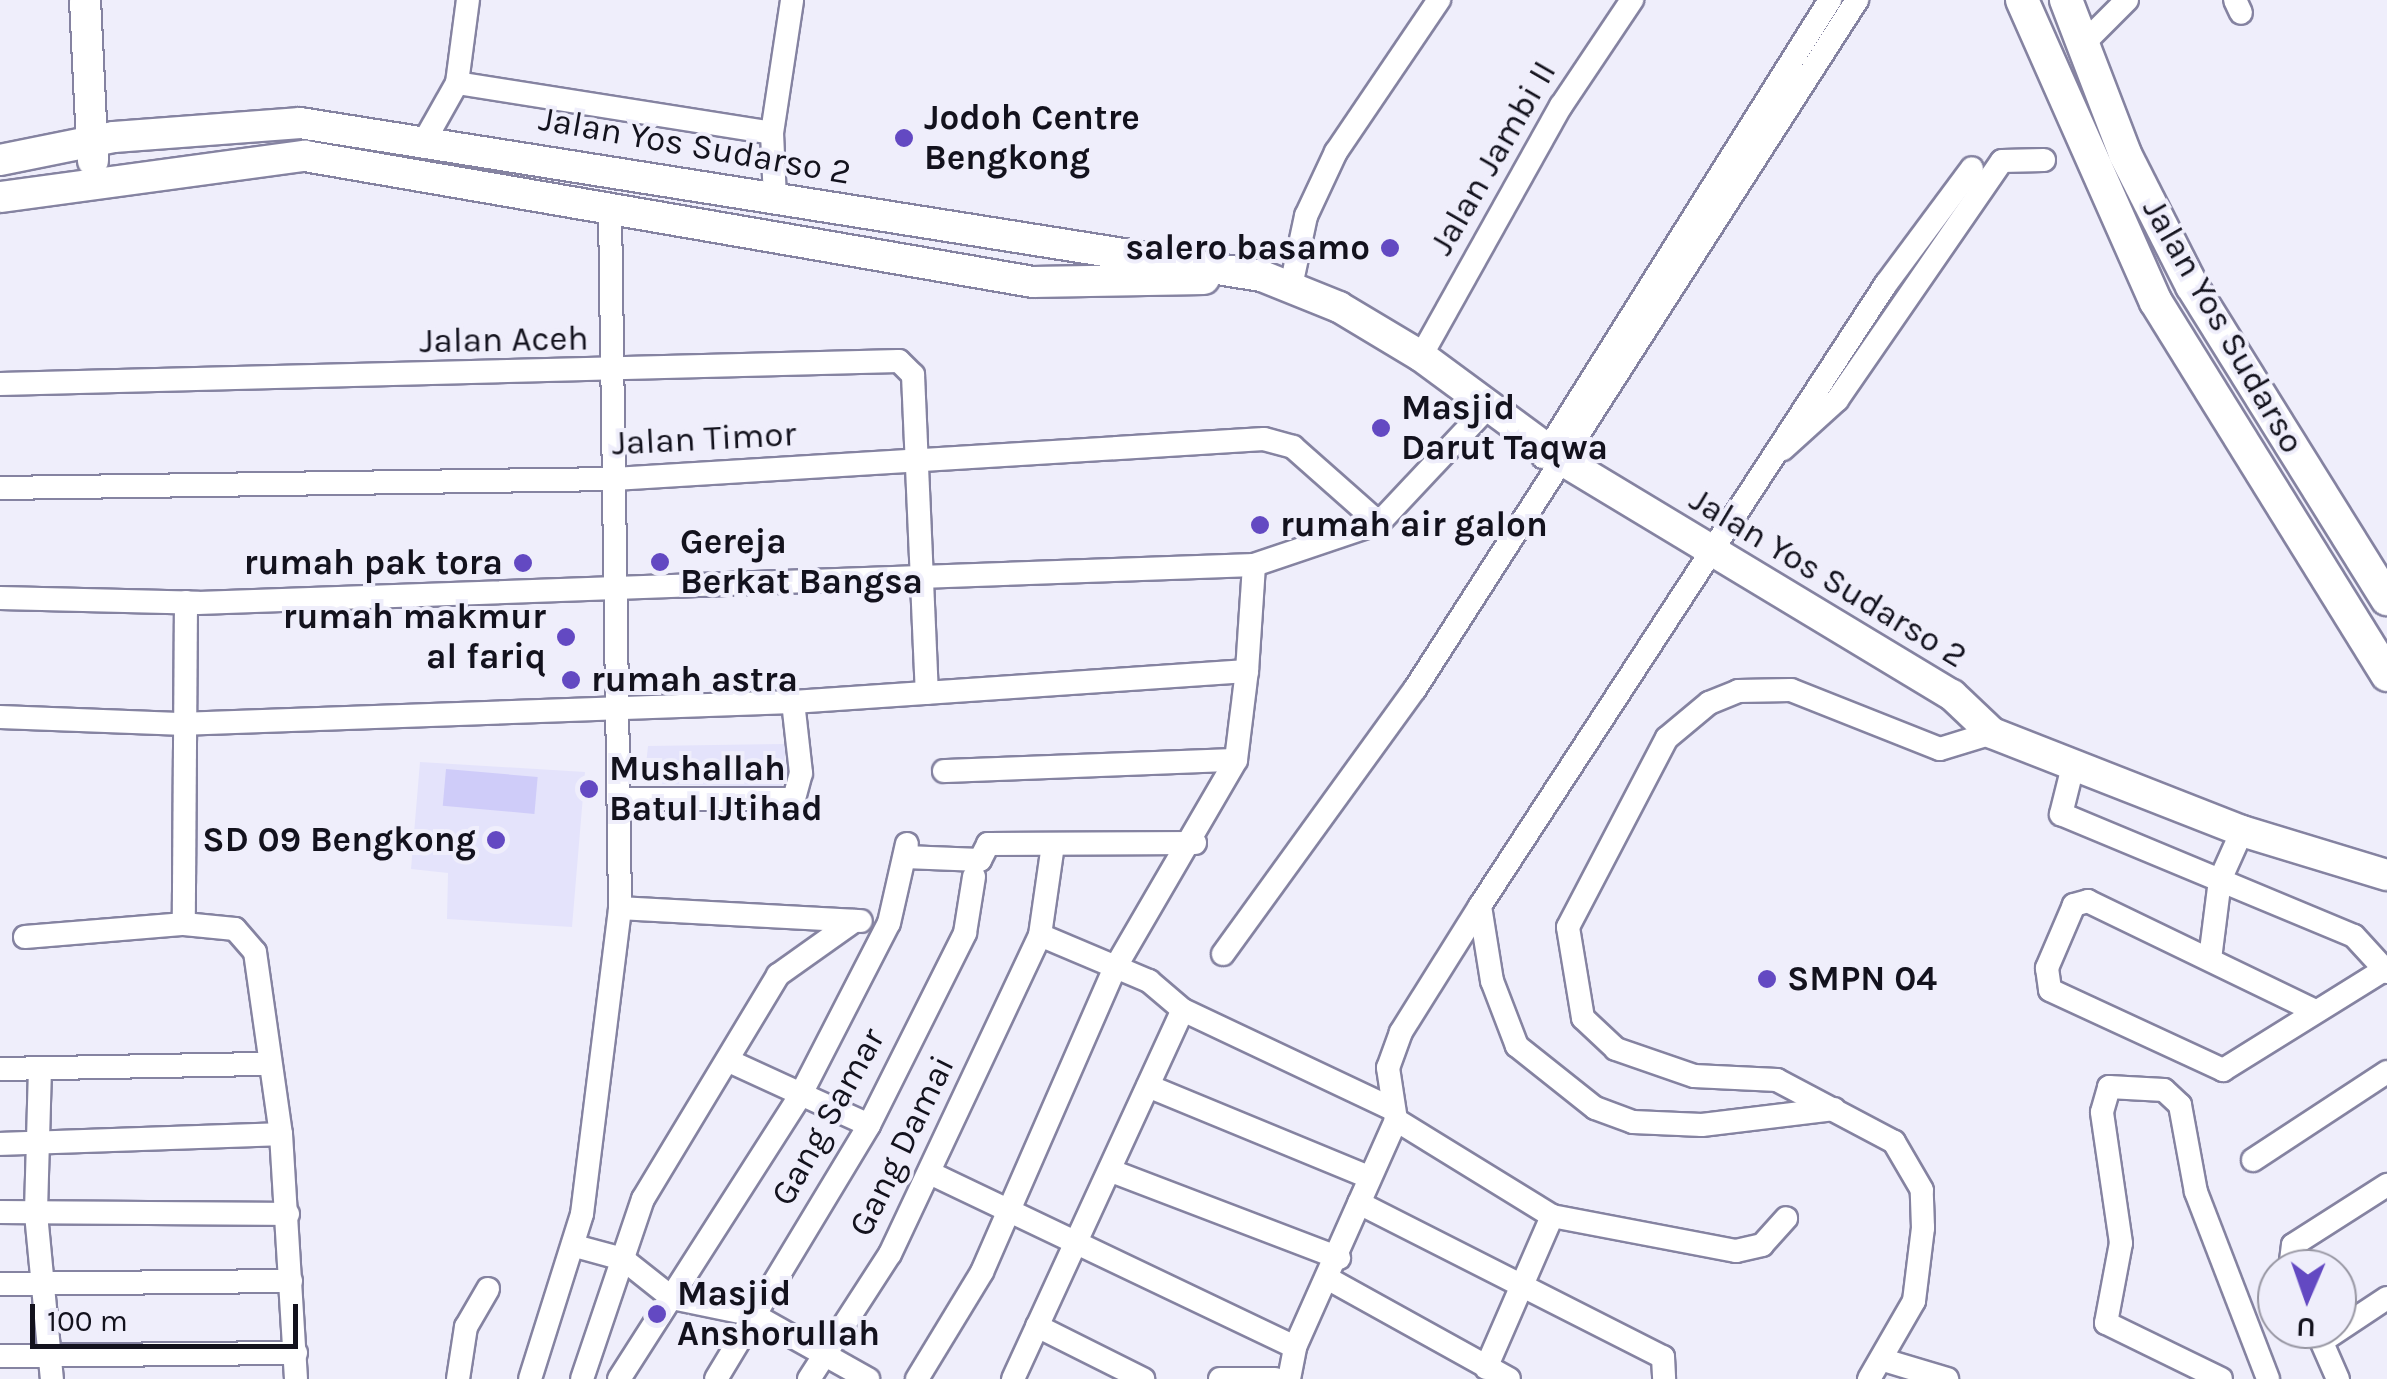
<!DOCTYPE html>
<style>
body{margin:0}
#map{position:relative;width:2387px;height:1379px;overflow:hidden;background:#efeefb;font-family:Karla,sans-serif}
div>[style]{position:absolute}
.built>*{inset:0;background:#e4e3fb}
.green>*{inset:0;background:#cfccf9;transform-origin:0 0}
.roads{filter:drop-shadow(2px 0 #8583a1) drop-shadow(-2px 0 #8583a1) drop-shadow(0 2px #8583a1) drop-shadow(0 -2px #8583a1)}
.minor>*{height:22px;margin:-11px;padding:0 11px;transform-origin:11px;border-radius:11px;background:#fff}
.secondary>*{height:30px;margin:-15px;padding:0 15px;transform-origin:15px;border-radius:15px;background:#fff}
.primary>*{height:32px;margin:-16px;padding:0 16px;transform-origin:16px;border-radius:16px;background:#fff}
.dots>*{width:28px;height:28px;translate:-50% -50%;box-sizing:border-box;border:5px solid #efeefb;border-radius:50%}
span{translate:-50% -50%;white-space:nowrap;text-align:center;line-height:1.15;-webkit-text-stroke:8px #efeefb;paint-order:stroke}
.poi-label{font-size:35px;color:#13121d;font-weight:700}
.left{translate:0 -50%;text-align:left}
.right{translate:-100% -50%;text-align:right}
.street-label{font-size:35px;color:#13121d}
.north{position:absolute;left:2257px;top:1249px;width:100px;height:100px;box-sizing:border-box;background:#efeefb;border:2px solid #9796a2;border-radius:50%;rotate:182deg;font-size:28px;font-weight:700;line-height:40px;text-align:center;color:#13121d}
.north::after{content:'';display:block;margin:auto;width:35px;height:45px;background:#6349c2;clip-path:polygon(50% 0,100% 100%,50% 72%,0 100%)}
.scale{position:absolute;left:30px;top:1304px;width:268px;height:45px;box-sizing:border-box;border:5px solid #13121d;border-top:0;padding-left:12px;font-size:30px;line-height:35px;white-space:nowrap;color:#13121d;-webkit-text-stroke:8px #efeefb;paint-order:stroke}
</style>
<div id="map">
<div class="built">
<i style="clip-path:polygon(786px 744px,782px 787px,644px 784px,648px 746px)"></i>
<i style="clip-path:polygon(420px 762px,585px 772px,572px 927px,447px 919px,448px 873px,411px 869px)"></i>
</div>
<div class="green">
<i style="left:446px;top:769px;width:92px;height:37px;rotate:5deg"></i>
</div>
<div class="roads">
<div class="minor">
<i style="left:2235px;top:0;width:14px;rotate:65deg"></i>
<i style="left:2081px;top:46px;width:65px;rotate:-45deg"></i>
<i style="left:457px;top:83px;width:319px;rotate:9deg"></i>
<i style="left:426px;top:138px;width:63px;rotate:-60.6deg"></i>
<i style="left:457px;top:83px;width:84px;rotate:-82.5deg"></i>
<i style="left:775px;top:199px;width:66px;rotate:-92.6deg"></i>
<i style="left:772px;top:133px;width:134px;rotate:-81.4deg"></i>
<i style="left:1291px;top:286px;width:72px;rotate:-77.9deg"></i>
<i style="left:1306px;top:216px;width:71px;rotate:-64.9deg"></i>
<i style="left:1336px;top:152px;width:184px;rotate:-55.9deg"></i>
<i style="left:1421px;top:356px;width:287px;rotate:-60.8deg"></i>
<i style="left:1561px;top:106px;width:128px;rotate:-56.2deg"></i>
<i style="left:0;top:384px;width:899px;rotate:-1.47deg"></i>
<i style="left:899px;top:361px;width:20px;rotate:45deg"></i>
<i style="left:913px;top:375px;width:318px;rotate:87.5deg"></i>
<i style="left:1783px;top:449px;width:73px;rotate:-42.2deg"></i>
<i style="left:1837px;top:400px;width:290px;rotate:-55.4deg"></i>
<i style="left:2002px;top:161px;width:42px;rotate:-1.4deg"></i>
<i style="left:1543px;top:457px;width:540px;rotate:-57.87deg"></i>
<i style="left:0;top:488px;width:614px;rotate:-0.84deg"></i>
<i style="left:614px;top:479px;width:651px;rotate:-3.52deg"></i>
<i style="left:1264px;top:439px;width:30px;rotate:15deg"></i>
<i style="left:1293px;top:447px;width:115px;rotate:41.5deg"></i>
<i style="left:0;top:598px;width:198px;rotate:1.4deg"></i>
<i style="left:198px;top:603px;width:1057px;rotate:-2.06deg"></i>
<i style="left:1254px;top:565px;width:132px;rotate:-18.6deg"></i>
<i style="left:1379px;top:523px;width:159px;rotate:-46.8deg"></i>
<i style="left:186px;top:602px;width:322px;rotate:90.4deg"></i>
<i style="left:184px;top:924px;width:51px;rotate:5.6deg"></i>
<i style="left:235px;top:929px;width:30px;rotate:49deg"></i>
<i style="left:255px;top:952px;width:184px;rotate:81.9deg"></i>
<i style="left:281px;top:1134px;width:245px;rotate:86.5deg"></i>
<i style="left:0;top:717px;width:179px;rotate:2.2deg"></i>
<i style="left:179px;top:724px;width:614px;rotate:-2.05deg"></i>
<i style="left:793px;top:702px;width:455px;rotate:-3.9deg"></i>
<i style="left:1247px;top:671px;width:106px;rotate:-86.2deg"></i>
<i style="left:2074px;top:762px;width:54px;rotate:104deg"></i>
<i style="left:2061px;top:814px;width:317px;rotate:22.6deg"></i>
<i style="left:2354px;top:936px;width:49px;rotate:47.5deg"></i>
<i style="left:944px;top:771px;width:292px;rotate:-2.2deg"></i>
<i style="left:622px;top:799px;width:172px"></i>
<i style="left:794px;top:799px;width:27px;rotate:-75deg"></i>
<i style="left:801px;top:773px;width:71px;rotate:-96.4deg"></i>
<i style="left:905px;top:857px;width:75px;rotate:2.3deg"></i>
<i style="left:980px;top:860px;width:18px;rotate:-63deg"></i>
<i style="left:988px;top:844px;width:207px;rotate:-0.3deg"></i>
<i style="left:620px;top:908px;width:241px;rotate:3.1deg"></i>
<i style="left:25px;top:937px;width:160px;rotate:-4.7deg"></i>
<i style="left:1223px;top:954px;width:327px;rotate:-54.1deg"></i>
<i style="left:1415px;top:689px;width:819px;rotate:-57.32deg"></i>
<i style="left:2210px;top:959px;width:80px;rotate:-82.8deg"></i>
<i style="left:2220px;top:880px;width:54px;rotate:-65.8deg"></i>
<i style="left:2311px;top:1009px;width:248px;rotate:-154.2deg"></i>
<i style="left:2088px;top:901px;width:15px;rotate:164deg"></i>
<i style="left:2074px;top:905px;width:69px;rotate:113.2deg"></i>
<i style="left:2047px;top:968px;width:22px;rotate:82deg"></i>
<i style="left:2050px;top:990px;width:191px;rotate:24.8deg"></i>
<i style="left:2223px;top:1070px;width:191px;rotate:-31.9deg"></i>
<i style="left:1183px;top:1010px;width:227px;rotate:25.3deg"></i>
<i style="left:40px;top:1068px;width:146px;rotate:91.6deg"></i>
<i style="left:36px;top:1214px;width:166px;rotate:84.5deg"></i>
<i style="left:0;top:1069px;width:270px;rotate:-1.1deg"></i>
<i style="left:1148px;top:1086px;width:239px;rotate:22.4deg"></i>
<i style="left:1834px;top:1109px;width:133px;rotate:173.1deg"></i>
<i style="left:1702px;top:1125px;width:69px;rotate:-177.5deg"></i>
<i style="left:1633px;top:1122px;width:40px;rotate:-159.8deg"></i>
<i style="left:1595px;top:1108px;width:100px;rotate:-141.5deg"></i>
<i style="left:1517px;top:1046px;width:70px;rotate:-111deg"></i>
<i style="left:1492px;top:981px;width:76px;rotate:-99.1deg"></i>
<i style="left:1480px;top:906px;width:743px;rotate:-56.87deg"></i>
<i style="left:1886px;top:284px;width:144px;rotate:-53.4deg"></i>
<i style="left:1396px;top:1120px;width:183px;rotate:31.6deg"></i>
<i style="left:1552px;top:1216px;width:187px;rotate:10.8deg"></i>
<i style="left:1736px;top:1251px;width:27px;rotate:-13deg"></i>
<i style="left:1762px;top:1245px;width:36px;rotate:-48deg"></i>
<i style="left:869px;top:1125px;width:75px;rotate:-155.5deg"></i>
<i style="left:801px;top:1094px;width:192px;rotate:-62.8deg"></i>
<i style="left:889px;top:923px;width:81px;rotate:-77.2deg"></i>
<i style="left:0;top:1144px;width:281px;rotate:-2deg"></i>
<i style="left:2253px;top:1160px;width:160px;rotate:-33.3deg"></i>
<i style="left:1114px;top:1172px;width:241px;rotate:20.9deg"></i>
<i style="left:930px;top:1173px;width:404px;rotate:25.5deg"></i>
<i style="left:1359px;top:1203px;width:341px;rotate:26.9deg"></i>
<i style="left:1663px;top:1357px;width:22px;rotate:87deg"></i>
<i style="left:0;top:1212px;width:288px;rotate:0.4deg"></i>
<i style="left:575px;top:1246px;width:50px;rotate:15.2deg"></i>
<i style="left:623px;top:1259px;width:63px;rotate:38.5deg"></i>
<i style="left:672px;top:1298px;width:84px;rotate:11.7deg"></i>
<i style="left:754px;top:1315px;width:131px;rotate:29.3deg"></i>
<i style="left:2290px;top:1269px;width:24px;rotate:-83deg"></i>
<i style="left:2293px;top:1245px;width:112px;rotate:-32.6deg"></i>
<i style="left:1327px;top:1278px;width:208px;rotate:29deg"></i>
<i style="left:0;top:1284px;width:291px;rotate:-0.6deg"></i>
<i style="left:1037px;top:1326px;width:119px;rotate:26.6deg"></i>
<i style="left:2316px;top:1329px;width:55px;rotate:66.3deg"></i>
<i style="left:2322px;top:1341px;width:78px;rotate:-33.5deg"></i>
<i style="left:0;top:1356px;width:296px;rotate:-0.6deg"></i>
<i style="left:1887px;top:1361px;width:63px;rotate:16.7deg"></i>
<i style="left:1486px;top:1368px;width:166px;rotate:-66.5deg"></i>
<i style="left:458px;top:1379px;width:53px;rotate:-81.3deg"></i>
<i style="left:466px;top:1327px;width:44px;rotate:-59.9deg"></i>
<i style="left:530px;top:1379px;width:173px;rotate:-72.5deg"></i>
<i style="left:582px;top:1214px;width:308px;rotate:-82.9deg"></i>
<i style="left:620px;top:908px;width:702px;rotate:-90.82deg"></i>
<i style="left:582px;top:1379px;width:190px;rotate:-71.3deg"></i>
<i style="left:643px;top:1199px;width:262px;rotate:-58.9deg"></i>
<i style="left:778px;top:975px;width:93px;rotate:-35.4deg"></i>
<i style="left:619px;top:1379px;width:338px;rotate:-57.4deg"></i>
<i style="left:801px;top:1094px;width:81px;rotate:-155.3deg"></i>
<i style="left:716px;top:1379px;width:297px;rotate:-58.9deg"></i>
<i style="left:869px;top:1125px;width:215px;rotate:-63.4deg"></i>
<i style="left:965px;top:933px;width:57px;rotate:-80.9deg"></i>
<i style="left:809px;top:1379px;width:149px;rotate:-57.1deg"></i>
<i style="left:890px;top:1254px;width:353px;rotate:-64.8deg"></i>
<i style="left:1040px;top:935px;width:91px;rotate:-81.8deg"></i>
<i style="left:917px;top:1379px;width:125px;rotate:-58.7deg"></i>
<i style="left:982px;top:1272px;width:332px;rotate:-66.4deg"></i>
<i style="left:1115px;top:968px;width:241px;rotate:-59.8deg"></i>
<i style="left:1236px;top:760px;width:90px;rotate:-83deg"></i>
<i style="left:1013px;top:1379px;width:406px;rotate:-65.3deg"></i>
<i style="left:1183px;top:1010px;width:45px;rotate:-139.5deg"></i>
<i style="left:1149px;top:981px;width:118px;rotate:-157.1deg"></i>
<i style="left:1220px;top:1379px;width:55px"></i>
<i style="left:1289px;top:1379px;width:33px;rotate:-79deg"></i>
<i style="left:1295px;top:1347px;width:248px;rotate:-66deg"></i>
<i style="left:1396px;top:1120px;width:53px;rotate:-98.7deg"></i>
<i style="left:1388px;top:1068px;width:38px;rotate:-70deg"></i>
<i style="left:1401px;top:1032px;width:149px;rotate:-57.9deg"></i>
<i style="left:1869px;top:1379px;width:90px;rotate:-60deg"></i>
<i style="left:1914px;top:1301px;width:74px;rotate:-83deg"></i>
<i style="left:1923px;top:1228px;width:38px;rotate:-92deg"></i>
<i style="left:1922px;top:1190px;width:56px;rotate:-120.3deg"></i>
<i style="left:1894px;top:1142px;width:132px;rotate:-152.1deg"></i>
<i style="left:1777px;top:1080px;width:83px;rotate:-177.2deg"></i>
<i style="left:1694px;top:1076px;width:83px;rotate:-160.9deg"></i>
<i style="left:1616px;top:1049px;width:45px;rotate:-136.8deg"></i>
<i style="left:1583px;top:1018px;width:92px;rotate:-99.4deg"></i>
<i style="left:1568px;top:927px;width:213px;rotate:-62.4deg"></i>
<i style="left:1667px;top:738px;width:55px;rotate:-39.8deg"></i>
<i style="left:1709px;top:703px;width:31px;rotate:-22deg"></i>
<i style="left:1738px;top:691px;width:53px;rotate:-1.1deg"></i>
<i style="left:1791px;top:690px;width:160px;rotate:21.6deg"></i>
<i style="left:1940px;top:749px;width:54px;rotate:-17.1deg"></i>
<i style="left:2221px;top:1379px;width:128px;rotate:-154deg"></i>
<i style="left:2106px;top:1323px;width:81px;rotate:-79.4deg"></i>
<i style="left:2121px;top:1243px;width:132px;rotate:-98.3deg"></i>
<i style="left:2102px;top:1112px;width:26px;rotate:-74deg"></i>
<i style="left:2109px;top:1087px;width:55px;rotate:3.1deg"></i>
<i style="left:2164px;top:1090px;width:22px;rotate:43deg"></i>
<i style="left:2180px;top:1105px;width:88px;rotate:79.6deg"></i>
<i style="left:2196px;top:1192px;width:200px;rotate:68.9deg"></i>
</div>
<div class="secondary">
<i style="left:85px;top:0;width:161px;rotate:87.2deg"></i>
<i style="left:0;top:160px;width:116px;rotate:-11.4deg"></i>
<i style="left:114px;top:137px;width:187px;rotate:-4.3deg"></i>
<i style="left:300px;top:123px;width:974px;rotate:9.04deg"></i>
<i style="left:1262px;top:276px;width:83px;rotate:21.9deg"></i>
<i style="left:1339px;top:307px;width:96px;rotate:30.9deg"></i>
<i style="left:1421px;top:356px;width:175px;rotate:36.4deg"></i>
<i style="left:1562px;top:460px;width:455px;rotate:31.1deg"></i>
<i style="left:1952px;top:695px;width:55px;rotate:43.5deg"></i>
<i style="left:1992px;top:733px;width:269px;rotate:21.4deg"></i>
<i style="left:2242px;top:831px;width:152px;rotate:16.9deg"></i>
<i style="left:0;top:197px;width:308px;rotate:-7.7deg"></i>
<i style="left:305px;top:156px;width:739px;rotate:9.82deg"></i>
<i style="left:1033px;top:282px;width:171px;rotate:-1deg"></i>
</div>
<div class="primary">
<i style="left:2022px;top:0;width:330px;rotate:66.1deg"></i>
<i style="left:2156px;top:302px;width:439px;rotate:58.2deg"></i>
<i style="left:2066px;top:0;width:165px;rotate:69deg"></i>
<i style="left:2125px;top:154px;width:148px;rotate:63.1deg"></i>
<i style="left:2192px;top:286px;width:369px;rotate:58.1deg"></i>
</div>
</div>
<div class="dots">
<i style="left:904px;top:138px;background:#6349c2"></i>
<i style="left:1390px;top:248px;background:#6349c2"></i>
<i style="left:1381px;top:428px;background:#6349c2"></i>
<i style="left:1260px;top:525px;background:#6349c2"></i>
<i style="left:660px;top:562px;background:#6349c2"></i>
<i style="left:523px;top:563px;background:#6349c2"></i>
<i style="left:566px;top:637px;background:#6349c2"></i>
<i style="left:571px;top:680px;background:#6349c2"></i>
<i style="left:589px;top:789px;background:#6349c2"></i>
<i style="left:496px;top:840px;background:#6349c2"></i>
<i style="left:1767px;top:979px;background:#6349c2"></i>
<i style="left:657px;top:1314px;background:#6349c2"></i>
</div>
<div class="poi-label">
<span class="left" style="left:924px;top:138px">Jodoh Centre<br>Bengkong</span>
<span class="right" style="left:1370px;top:248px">salero basamo</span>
<span class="left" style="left:1401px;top:428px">Masjid<br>Darut Taqwa</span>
<span class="left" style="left:1280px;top:525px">rumah air galon</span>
<span class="left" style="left:680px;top:562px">Gereja<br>Berkat Bangsa</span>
<span class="right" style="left:503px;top:563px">rumah pak tora</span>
<span class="right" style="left:546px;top:637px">rumah makmur<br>al fariq</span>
<span class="left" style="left:591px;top:680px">rumah astra</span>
<span class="left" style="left:609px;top:789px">Mushallah<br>Batul IJtihad</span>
<span class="right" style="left:476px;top:840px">SD 09 Bengkong</span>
<span class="left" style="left:1787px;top:979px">SMPN 04</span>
<span class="left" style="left:677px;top:1314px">Masjid<br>Anshorullah</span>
</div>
<div class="street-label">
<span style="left:695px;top:146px;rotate:10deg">Jalan Yos Sudarso 2</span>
<span style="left:1493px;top:158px;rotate:-60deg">Jalan Jambi II</span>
<span style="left:2223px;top:326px;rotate:60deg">Jalan Yos Sudarso</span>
<span style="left:504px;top:340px;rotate:-1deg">Jalan Aceh</span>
<span style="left:704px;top:439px;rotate:-3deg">Jalan Timor</span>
<span style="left:1828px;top:578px;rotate:31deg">Jalan Yos Sudarso 2</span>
<span style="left:828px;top:1117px;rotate:-61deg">Gang Samar</span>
<span style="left:902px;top:1146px;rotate:-64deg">Gang Damai</span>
</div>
<div class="north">U</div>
<div class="scale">100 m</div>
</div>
